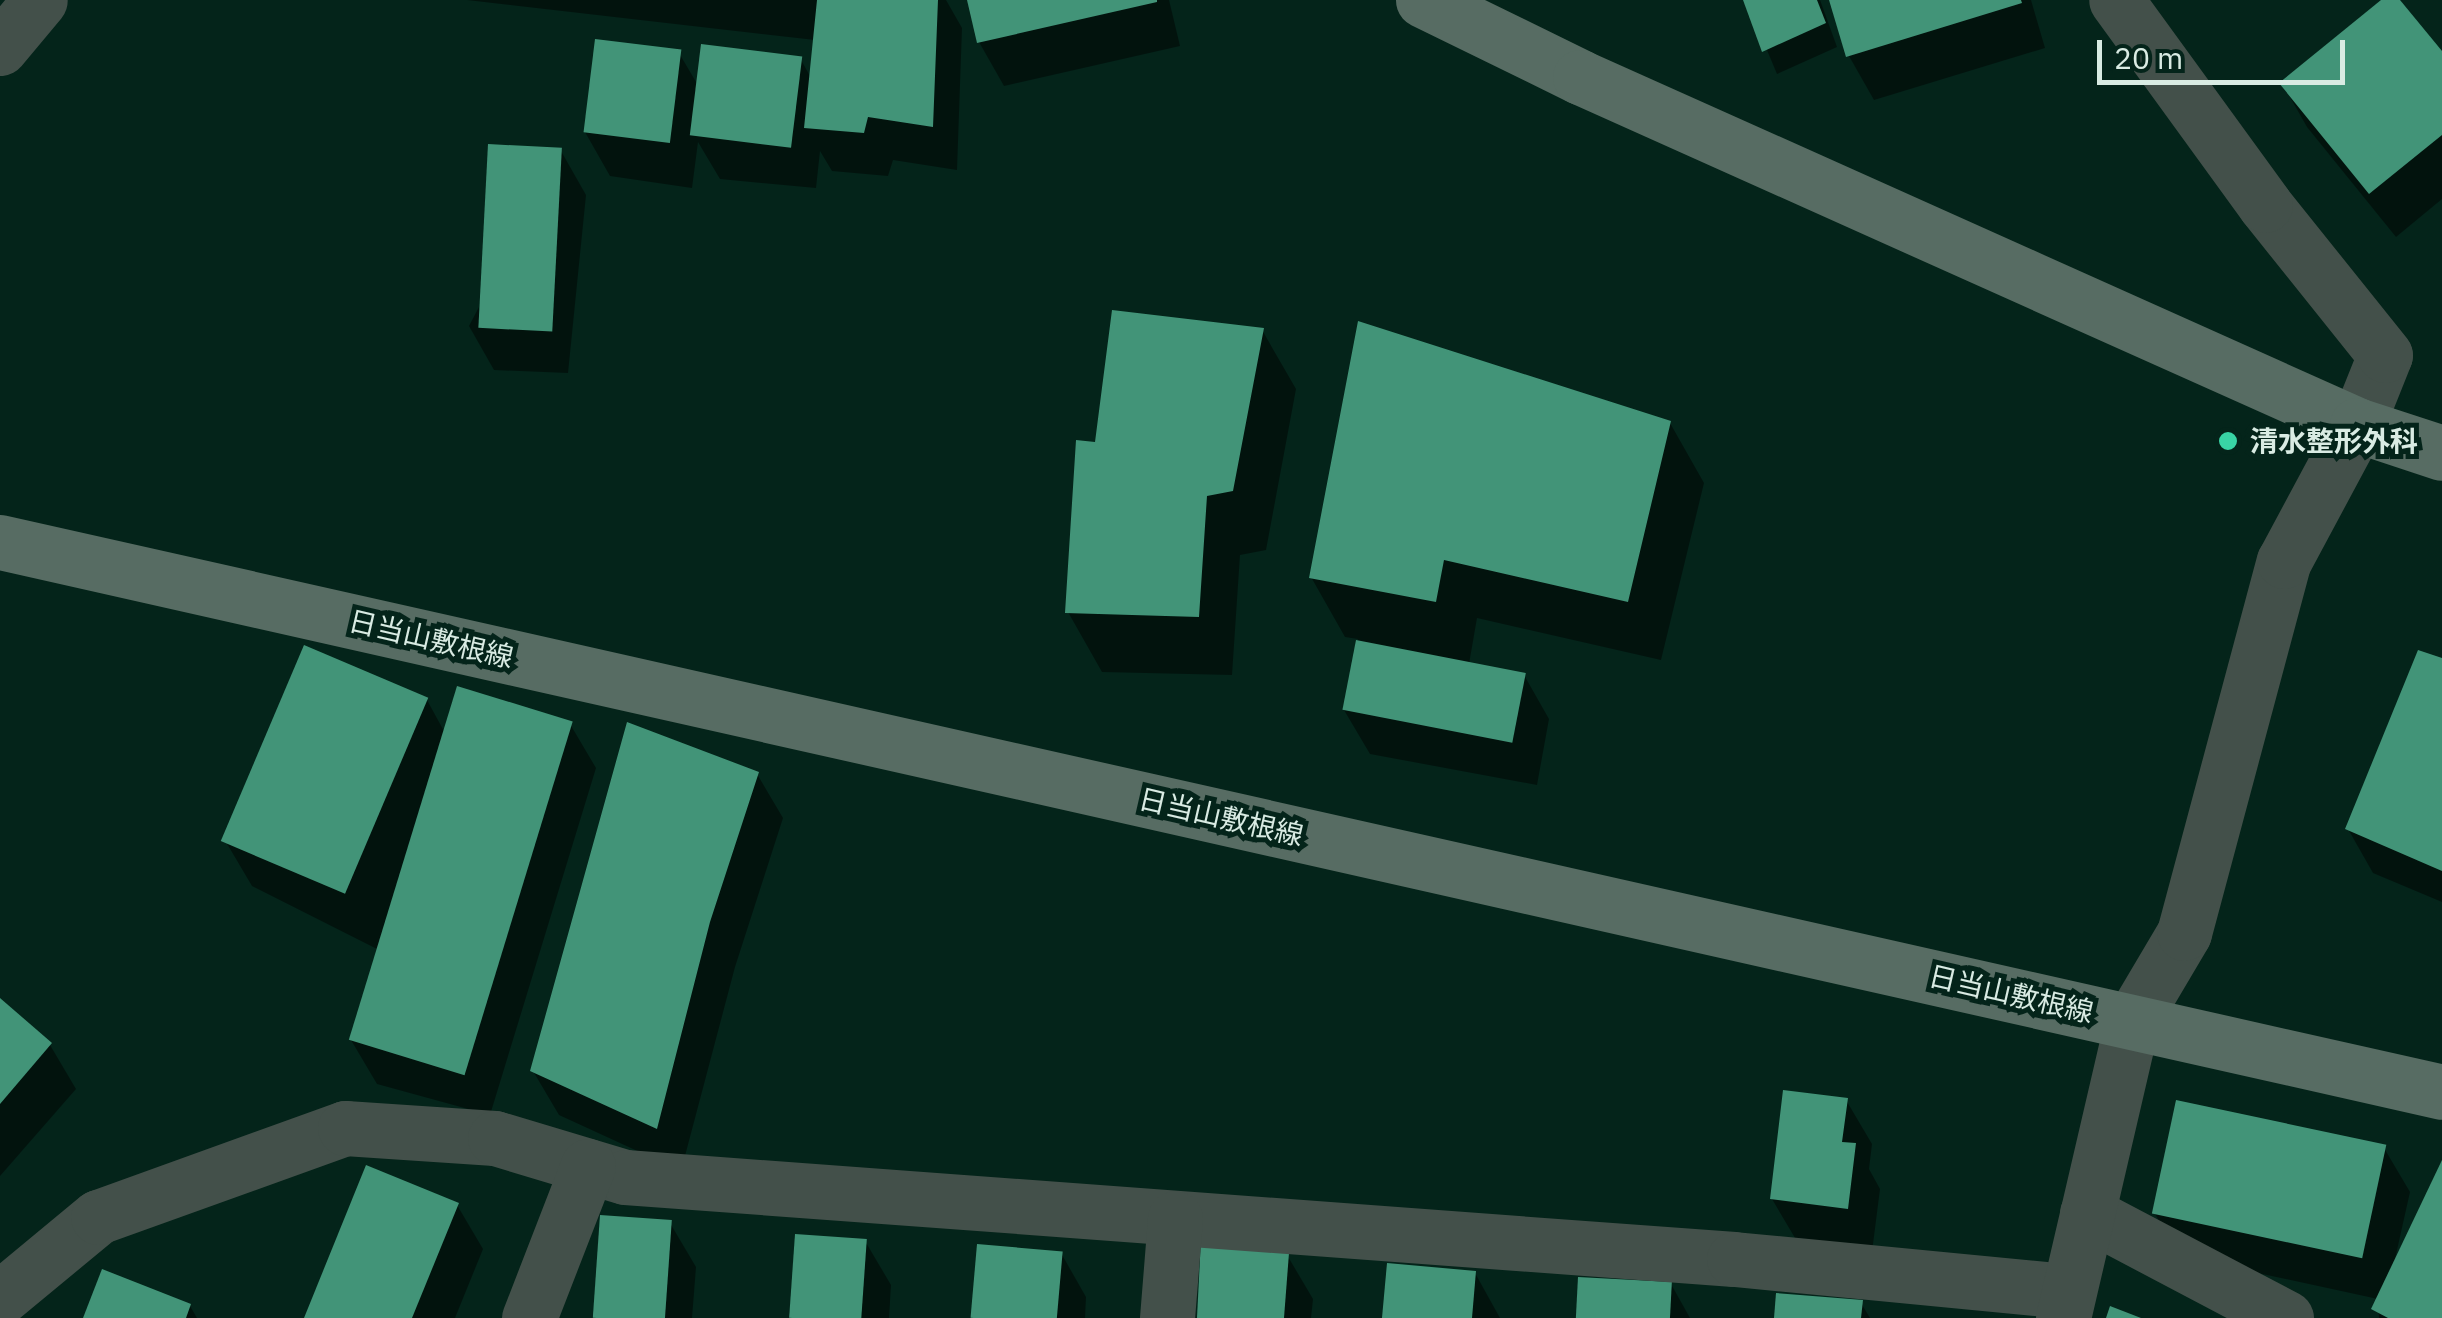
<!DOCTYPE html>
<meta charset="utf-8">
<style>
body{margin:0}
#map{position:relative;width:2442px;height:1318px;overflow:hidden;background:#04241a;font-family:"IBM Plex Sans","Noto Sans JP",sans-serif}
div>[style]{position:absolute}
.shadow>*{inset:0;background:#0007}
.building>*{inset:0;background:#429478;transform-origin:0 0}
.street>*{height:55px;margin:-27.5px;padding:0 27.5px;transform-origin:27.5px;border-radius:27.5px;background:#43504a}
.secondary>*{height:55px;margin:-27.5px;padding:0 27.5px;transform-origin:27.5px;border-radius:27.5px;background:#576c63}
.dots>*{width:28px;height:28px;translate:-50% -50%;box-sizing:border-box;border:5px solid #04241a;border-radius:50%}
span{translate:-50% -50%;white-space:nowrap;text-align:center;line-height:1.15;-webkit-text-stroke:10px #04241a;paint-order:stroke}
.poi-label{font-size:28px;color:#d9ebe3;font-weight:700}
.left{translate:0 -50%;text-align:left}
.street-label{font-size:28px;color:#d9ebe3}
.scale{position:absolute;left:2097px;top:40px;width:248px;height:45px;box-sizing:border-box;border:5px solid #d9ebe3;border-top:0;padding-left:12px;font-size:30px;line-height:35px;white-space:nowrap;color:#d9ebe3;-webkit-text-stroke:8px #04241a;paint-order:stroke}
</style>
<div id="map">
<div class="shadow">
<i style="clip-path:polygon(467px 0,946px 0,962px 28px,957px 170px,893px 160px,888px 176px,832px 171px,820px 151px,816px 188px,720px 179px,698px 142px,692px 188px,610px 176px,585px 132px,679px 53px,699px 87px,800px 58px,811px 78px,815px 40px)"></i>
<i style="clip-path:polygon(970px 0,1169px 0,1180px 46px,1004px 86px,979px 42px)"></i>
<i style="clip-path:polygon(1746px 0,1820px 0,1837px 47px,1777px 74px)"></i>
<i style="clip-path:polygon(1832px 0,2031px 0,2045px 48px,1874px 100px,1849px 56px)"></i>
<i style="clip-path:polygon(2385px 0,2397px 0,2442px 55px,2442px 199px,2396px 237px,2307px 127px,2282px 83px)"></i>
<i style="clip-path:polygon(561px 151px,586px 195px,568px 373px,494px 370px,469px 326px)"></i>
<i style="clip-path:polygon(1262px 330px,1296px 389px,1266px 550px,1240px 555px,1232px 675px,1102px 672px,1068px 612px,1097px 445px)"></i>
<i style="clip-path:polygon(1670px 423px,1704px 483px,1661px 660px,1477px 618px,1469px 664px,1524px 675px,1549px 719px,1537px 785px,1370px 754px,1344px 710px,1358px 639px,1345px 637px,1311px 577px)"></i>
<i style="clip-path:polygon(2442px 661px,2442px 902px,2373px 873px,2348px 829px)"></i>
<i style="clip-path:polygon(427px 700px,445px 733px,570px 724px,596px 768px,490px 1115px,377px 1084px,351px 1040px,379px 950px,252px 886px,226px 842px)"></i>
<i style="clip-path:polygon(757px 774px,783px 818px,735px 967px,681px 1171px,559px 1115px,533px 1071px)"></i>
<i style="clip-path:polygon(0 1001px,50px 1045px,76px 1089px,0 1176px)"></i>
<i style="clip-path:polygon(1846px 1100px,1872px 1144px,1869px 1169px,1880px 1189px,1872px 1252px,1798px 1243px,1772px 1199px)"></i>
<i style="clip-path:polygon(2384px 1148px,2410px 1192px,2395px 1259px,2442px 1165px,2442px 1318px,2379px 1318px,2378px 1299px,2179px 1256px,2154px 1212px)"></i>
<i style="clip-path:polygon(457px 1205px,483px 1249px,455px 1318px,306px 1318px)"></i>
<i style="clip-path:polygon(670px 1223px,696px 1267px,692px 1318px,594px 1318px)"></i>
<i style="clip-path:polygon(865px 1241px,891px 1285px,889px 1318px,792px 1318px)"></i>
<i style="clip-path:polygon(1061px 1253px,1086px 1297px,1085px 1318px,974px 1318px)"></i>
<i style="clip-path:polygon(1287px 1255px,1313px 1299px,1311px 1318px,1200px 1318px)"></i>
<i style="clip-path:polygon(1475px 1273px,1500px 1318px,1385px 1318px)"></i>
<i style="clip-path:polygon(1671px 1284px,1690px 1318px,1578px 1318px)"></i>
<i style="clip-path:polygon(1861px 1303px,1870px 1318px,1776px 1318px)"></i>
<i style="clip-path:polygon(190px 1306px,197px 1318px,86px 1318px)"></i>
</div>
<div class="building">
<i style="clip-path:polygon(817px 0,938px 0,933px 127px,868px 117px,864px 133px,804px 128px)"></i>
<i style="clip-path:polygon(967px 0,1157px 0,1157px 2px,977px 43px)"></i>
<i style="clip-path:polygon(1743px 0,1817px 0,1826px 23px,1762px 52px)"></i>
<i style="clip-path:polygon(1829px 0,2021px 0,2022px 3px,1846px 57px)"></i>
<i style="clip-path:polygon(2381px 0,2400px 0,2442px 51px,2442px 135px,2369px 194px,2279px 83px)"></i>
<i style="left:595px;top:39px;width:87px;height:94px;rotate:7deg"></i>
<i style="left:701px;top:44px;width:102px;height:92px;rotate:7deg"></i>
<i style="left:488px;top:144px;width:74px;height:184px;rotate:3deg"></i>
<i style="clip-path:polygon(1112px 310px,1264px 328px,1233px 491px,1207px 496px,1199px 617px,1065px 613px,1076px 440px,1095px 442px)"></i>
<i style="clip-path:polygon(1358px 321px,1671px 421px,1628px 602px,1444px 560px,1436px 602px,1309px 578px)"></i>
<i style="left:1356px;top:640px;width:173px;height:71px;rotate:11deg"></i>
<i style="left:304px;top:645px;width:135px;height:213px;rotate:23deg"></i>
<i style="clip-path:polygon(2418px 650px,2442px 658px,2442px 871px,2345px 829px)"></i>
<i style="left:457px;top:686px;width:121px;height:370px;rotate:17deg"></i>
<i style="clip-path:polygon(627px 722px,759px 772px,710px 922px,657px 1129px,530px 1071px)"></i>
<i style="clip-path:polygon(0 998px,52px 1043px,0 1104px)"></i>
<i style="clip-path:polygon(1783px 1090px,1848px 1098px,1842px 1142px,1856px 1143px,1848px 1209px,1770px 1199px)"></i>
<i style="left:2176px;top:1100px;width:215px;height:116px;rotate:12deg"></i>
<i style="clip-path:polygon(2442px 1160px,2442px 1318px,2388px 1318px,2371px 1309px)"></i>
<i style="clip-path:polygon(366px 1165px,459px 1203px,412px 1318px,304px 1318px)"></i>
<i style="left:600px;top:1215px;width:72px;height:103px;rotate:4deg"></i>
<i style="left:795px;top:1234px;width:72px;height:84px;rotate:4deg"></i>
<i style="clip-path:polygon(1201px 1238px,1289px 1253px,1284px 1318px,1197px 1318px)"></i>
<i style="left:977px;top:1244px;width:86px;height:74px;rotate:5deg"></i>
<i style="clip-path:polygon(1387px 1263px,1476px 1271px,1472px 1318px,1382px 1318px)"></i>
<i style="clip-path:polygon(102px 1269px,191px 1304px,186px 1318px,83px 1318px)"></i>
<i style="left:1578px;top:1277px;width:94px;height:41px;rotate:3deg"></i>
<i style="clip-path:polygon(1776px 1293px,1863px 1300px,1861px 1318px,1774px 1318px)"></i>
<i style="clip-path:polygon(2110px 1306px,2141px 1318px,2106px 1318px)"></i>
</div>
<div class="street">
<i style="left:0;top:48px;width:62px;rotate:-50.2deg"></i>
<i style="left:2087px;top:1213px;width:225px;rotate:27.8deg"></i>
<i style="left:0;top:1298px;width:127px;rotate:-39.6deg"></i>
<i style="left:98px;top:1217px;width:263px;rotate:-19.8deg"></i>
<i style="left:345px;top:1128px;width:150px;rotate:3.8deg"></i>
<i style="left:495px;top:1138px;width:136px;rotate:16.7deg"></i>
<i style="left:625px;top:1177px;width:1112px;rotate:4.23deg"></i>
<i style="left:1734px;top:1259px;width:335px;rotate:5.5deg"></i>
<i style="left:529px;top:1318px;width:163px;rotate:-68.8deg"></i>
<i style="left:1167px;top:1318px;width:100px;rotate:-85.4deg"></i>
<i style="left:2063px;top:1318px;width:305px;rotate:-76.9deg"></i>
<i style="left:2132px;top:1021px;width:102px;rotate:-59.4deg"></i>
<i style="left:2184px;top:933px;width:385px;rotate:-75deg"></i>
<i style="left:2284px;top:561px;width:154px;rotate:-61.8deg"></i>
<i style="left:2357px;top:425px;width:75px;rotate:-68.2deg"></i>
<i style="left:2385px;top:355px;width:192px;rotate:-128.7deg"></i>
<i style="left:2265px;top:205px;width:253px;rotate:-126deg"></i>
</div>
<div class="secondary">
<i style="left:1423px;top:0;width:175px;rotate:26.1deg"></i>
<i style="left:1580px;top:77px;width:851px;rotate:24.13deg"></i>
<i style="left:2357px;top:425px;width:89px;rotate:18.2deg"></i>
<i style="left:0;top:542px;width:2503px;rotate:12.69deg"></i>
</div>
<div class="dots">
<i style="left:2228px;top:441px;background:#39d4a5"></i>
</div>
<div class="poi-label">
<span class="left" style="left:2250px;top:441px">清水整形外科</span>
</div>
<div class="street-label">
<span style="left:431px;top:639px;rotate:13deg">日当山敷根線</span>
<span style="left:1221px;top:817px;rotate:13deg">日当山敷根線</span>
<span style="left:2011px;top:994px;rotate:13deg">日当山敷根線</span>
</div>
<div class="scale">20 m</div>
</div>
